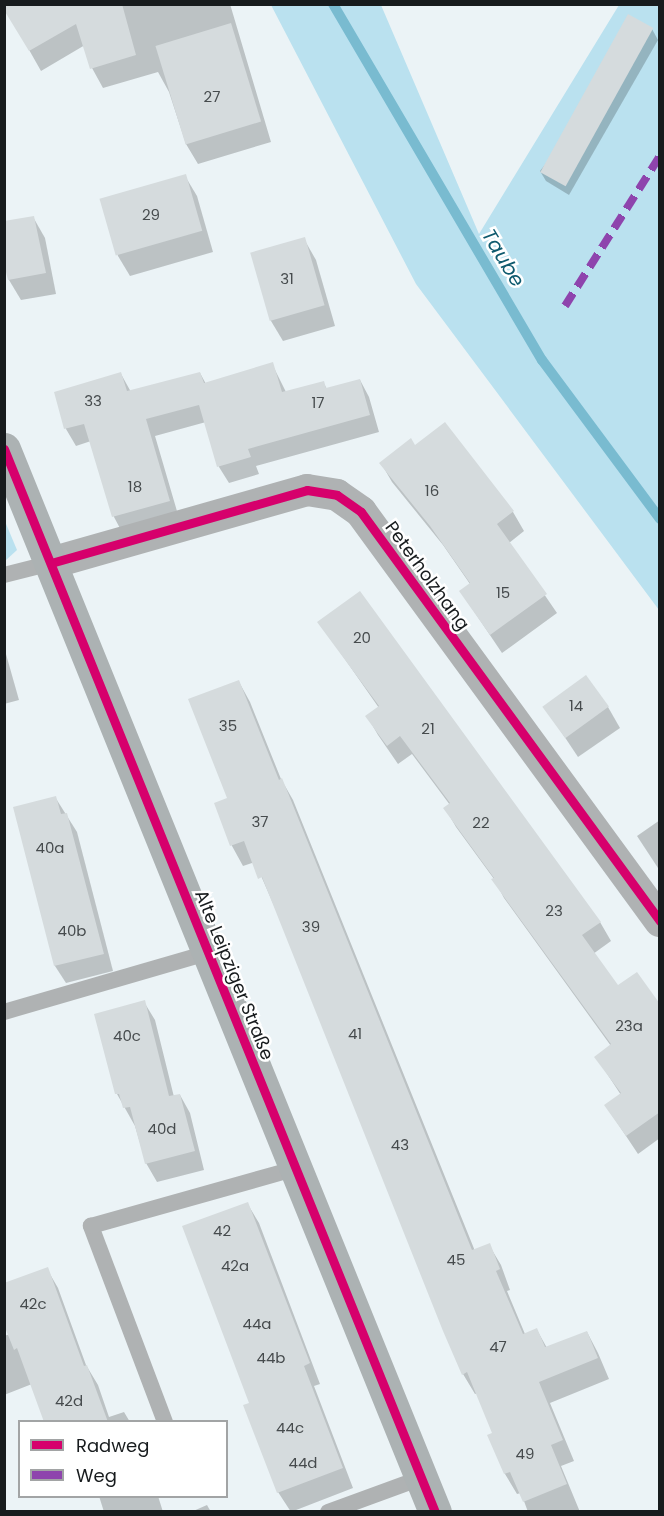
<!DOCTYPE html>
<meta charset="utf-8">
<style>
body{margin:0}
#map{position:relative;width:664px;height:1516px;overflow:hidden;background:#ebf3f6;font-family:Poppins,sans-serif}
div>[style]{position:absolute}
.green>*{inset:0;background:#bae1ef}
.shadow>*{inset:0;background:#0003}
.stream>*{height:10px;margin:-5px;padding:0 5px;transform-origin:5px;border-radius:5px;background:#79bbd0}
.building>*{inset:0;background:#d5dbdd;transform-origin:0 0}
.lane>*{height:16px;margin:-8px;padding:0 8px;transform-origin:8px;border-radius:8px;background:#afb2b3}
.street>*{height:32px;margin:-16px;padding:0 16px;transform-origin:16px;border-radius:16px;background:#afb2b3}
.secondary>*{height:33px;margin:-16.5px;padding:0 16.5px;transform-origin:16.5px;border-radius:16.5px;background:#acb2b3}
.quiet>*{height:8px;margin-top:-4px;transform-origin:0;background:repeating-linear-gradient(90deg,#8e44ad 0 15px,transparent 0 23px)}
.cycleway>*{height:9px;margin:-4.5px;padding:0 4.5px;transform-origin:4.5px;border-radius:4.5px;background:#d6006c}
span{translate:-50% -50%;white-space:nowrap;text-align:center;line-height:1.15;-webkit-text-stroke:5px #fff;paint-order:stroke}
.number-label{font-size:15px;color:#464b4d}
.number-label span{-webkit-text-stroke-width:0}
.street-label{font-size:18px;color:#171b1d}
.water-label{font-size:20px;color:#0e5a6e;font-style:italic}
.frame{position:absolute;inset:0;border:6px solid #171b1d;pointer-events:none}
.legend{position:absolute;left:18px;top:1420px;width:210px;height:78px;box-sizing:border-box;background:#fff;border:2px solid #a2a4a5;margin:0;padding:8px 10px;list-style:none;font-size:18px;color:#171b1d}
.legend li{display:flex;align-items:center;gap:12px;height:30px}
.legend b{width:30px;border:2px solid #a2a4a5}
</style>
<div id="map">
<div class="green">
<i style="clip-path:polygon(271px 5px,381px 5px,479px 234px,619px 5px,659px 5px,659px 610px,416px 284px)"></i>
<i style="clip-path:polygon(4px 519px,17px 550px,5px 561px,4px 561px)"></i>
</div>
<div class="shadow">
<i style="clip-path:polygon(35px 4px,230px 4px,271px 142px,198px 164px,186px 144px,169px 92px,158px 72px,103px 88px,92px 68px,85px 45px,41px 71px,11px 18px)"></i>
<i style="clip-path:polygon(652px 29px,658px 40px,569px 195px,546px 181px,540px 171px)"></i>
<i style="clip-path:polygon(185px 176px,197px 196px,213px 252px,130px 276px,118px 256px,101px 200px)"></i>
<i style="clip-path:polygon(33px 217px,45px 238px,56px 294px,21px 300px,9px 280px)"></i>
<i style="clip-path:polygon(304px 239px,316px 260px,335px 326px,283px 341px,271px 321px,252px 254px)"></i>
<i style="clip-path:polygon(272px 364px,286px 392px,323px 382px,327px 389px,360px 380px,369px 397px,379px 432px,256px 466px,259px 474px,229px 483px,219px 467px,206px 422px,155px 436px,179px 518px,123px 534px,114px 517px,91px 441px,76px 446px,66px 429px,56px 393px,121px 374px,131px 392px,200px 373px,206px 384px)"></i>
<i style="clip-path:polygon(445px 424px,513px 512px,524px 531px,509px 543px,557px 613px,502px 653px,461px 592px,470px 584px,443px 545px,392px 482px,381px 463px,415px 447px)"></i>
<i style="clip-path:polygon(319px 622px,600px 922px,611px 941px,593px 954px,618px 988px,660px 1008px,660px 1138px,638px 1154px,606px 1106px,621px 1095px,596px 1057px,611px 1046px,504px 898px,494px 879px,456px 827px,445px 808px,450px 805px,412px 754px,398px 764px,378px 735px,367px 716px,379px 708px)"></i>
<i style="clip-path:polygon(4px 647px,19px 700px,4px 704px)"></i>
<i style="clip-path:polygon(239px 682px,250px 702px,281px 779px,293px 800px,475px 1251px,489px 1245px,501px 1265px,510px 1290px,507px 1291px,525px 1334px,537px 1330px,547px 1348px,587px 1332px,598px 1353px,609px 1379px,550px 1403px,574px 1461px,561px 1466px,580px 1512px,528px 1512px,521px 1493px,517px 1494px,505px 1474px,489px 1435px,494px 1433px,478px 1393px,475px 1394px,463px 1374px,303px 972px,255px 862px,243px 866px,232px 846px,216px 804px,229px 799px)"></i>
<i style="clip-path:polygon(544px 706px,608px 707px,620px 728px,578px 757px)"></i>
<i style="clip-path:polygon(55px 797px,77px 832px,113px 971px,66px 983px,55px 966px,14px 808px)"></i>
<i style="clip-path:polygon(660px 820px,660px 871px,637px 836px)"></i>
<i style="clip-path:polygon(144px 1002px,155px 1020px,174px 1097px,180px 1095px,190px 1113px,204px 1170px,157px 1182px,146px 1163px,135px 1126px,117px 1094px)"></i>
<i style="clip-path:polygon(247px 1203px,259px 1223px,320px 1384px,314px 1386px,353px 1488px,291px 1512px,278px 1492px,251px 1403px)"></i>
<i style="clip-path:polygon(47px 1269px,58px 1288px,86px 1365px,98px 1385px,109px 1417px,124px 1412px,130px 1422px,46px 1422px,32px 1384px,4px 1395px,4px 1336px,10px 1334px)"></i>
<i style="clip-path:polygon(99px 1496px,158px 1496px,163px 1512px,104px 1512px)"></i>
<i style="clip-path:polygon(207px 1505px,211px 1512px,191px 1512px)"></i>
</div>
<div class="stream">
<i style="left:333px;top:4px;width:413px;rotate:59.6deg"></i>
<i style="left:542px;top:360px;width:198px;rotate:53.4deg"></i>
</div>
<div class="building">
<i style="clip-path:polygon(4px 4px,122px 4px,136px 55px,90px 69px,76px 24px,29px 51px,4px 10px)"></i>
<i style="left:628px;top:14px;width:29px;height:181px;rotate:29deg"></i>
<i style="left:231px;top:23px;width:103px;height:79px;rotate:73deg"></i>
<i style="left:186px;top:174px;width:59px;height:90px;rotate:74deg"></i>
<i style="clip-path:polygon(34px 216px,46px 273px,8px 280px,4px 264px,4px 221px)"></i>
<i style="left:305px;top:237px;width:71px;height:57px;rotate:74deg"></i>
<i style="clip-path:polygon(273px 362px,282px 392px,324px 381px,326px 388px,360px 379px,370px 415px,248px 449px,251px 457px,217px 467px,199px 405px,146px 419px,170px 501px,112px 517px,84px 424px,64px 429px,54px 392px,121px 372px,127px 391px,200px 372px,204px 383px)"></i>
<i style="clip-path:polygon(445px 422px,514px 511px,497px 524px,547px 594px,490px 635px,459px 591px,470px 583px,430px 526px,379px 463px,411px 438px,415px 445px)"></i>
<i style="clip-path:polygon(360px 591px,601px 922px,582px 935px,618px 985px,637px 972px,660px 1004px,660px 1112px,626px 1136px,604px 1105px,621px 1093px,594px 1057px,611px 1044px,491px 879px,494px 878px,443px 808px,450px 803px,400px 736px,387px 746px,365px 716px,379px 706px,317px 622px)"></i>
<i style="left:586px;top:675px;width:39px;height:54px;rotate:54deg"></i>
<i style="clip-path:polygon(239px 680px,279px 780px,282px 778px,472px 1250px,490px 1243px,500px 1269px,496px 1271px,523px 1334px,537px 1328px,545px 1347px,587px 1331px,598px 1358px,539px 1382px,563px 1440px,551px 1445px,567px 1484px,523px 1502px,510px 1472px,504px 1474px,487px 1435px,492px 1433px,467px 1372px,462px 1375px,443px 1331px,262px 877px,258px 879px,244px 841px,230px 846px,214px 803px,227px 798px,188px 699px)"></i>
<i style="clip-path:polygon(56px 796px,61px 814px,67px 813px,104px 954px,54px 966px,13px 807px)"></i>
<i style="clip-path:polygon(145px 1000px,169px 1096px,180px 1094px,195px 1151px,145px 1164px,130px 1107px,123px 1108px,119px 1094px,115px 1094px,94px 1014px)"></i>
<i style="clip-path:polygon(248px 1202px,310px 1363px,304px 1366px,343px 1468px,277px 1493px,243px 1405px,249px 1403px,182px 1226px)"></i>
<i style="clip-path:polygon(48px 1267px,84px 1366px,87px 1365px,108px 1422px,44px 1422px,17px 1348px,14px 1350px,4px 1325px,4px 1283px)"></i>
</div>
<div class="lane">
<i style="left:4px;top:575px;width:49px;rotate:-14.3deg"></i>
<i style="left:4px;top:1012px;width:211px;rotate:-16.2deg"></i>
<i style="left:165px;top:1422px;width:210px;rotate:-110.7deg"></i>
<i style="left:91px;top:1226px;width:211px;rotate:-15.7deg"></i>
<i style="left:328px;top:1512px;width:99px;rotate:-20.1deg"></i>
</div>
<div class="street">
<i style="left:51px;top:563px;width:266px;rotate:-15.9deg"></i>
<i style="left:307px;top:490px;width:30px;rotate:9deg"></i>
<i style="left:337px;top:495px;width:29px;rotate:35deg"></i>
<i style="left:361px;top:512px;width:507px;rotate:53.83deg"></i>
</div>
<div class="secondary">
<i style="left:4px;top:449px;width:1147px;rotate:67.93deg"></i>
</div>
<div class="quiet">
<i style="left:565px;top:306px;width:178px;rotate:-57.7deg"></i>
</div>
<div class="cycleway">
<i style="left:4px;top:449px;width:1147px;rotate:67.93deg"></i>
<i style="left:51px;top:563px;width:266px;rotate:-15.9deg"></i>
<i style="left:307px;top:490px;width:30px;rotate:9deg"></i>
<i style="left:337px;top:495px;width:29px;rotate:35deg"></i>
<i style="left:361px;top:512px;width:507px;rotate:53.83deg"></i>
</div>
<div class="number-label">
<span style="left:212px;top:97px">27</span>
<span style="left:151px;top:215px">29</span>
<span style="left:287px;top:279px">31</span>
<span style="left:93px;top:401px">33</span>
<span style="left:318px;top:403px">17</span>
<span style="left:135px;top:487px">18</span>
<span style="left:432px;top:491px">16</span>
<span style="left:503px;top:593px">15</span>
<span style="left:362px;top:638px">20</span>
<span style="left:576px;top:706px">14</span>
<span style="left:228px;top:726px">35</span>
<span style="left:428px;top:729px">21</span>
<span style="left:260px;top:822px">37</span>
<span style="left:481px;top:823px">22</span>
<span style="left:50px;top:848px">40a</span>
<span style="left:554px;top:911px">23</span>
<span style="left:311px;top:927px">39</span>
<span style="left:72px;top:931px">40b</span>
<span style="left:629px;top:1026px">23a</span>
<span style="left:355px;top:1034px">41</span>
<span style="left:127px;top:1036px">40c</span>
<span style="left:162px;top:1129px">40d</span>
<span style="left:400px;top:1145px">43</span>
<span style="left:222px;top:1231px">42</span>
<span style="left:456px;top:1260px">45</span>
<span style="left:235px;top:1266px">42a</span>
<span style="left:33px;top:1304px">42c</span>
<span style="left:257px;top:1324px">44a</span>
<span style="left:498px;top:1347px">47</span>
<span style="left:271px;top:1358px">44b</span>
<span style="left:69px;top:1401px">42d</span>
<span style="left:290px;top:1428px">44c</span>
<span style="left:525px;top:1454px">49</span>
<span style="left:303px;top:1463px">44d</span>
</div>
<div class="street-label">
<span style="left:427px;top:576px;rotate:54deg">Peterholzhang</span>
<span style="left:234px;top:975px;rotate:68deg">Alte Leipziger Straße</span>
</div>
<div class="water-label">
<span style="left:503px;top:258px;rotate:59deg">Taube</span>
</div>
<div class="frame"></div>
<ul class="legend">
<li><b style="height:8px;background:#d6006c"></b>Radweg</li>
<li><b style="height:8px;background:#8e44ad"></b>Weg</li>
</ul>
</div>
